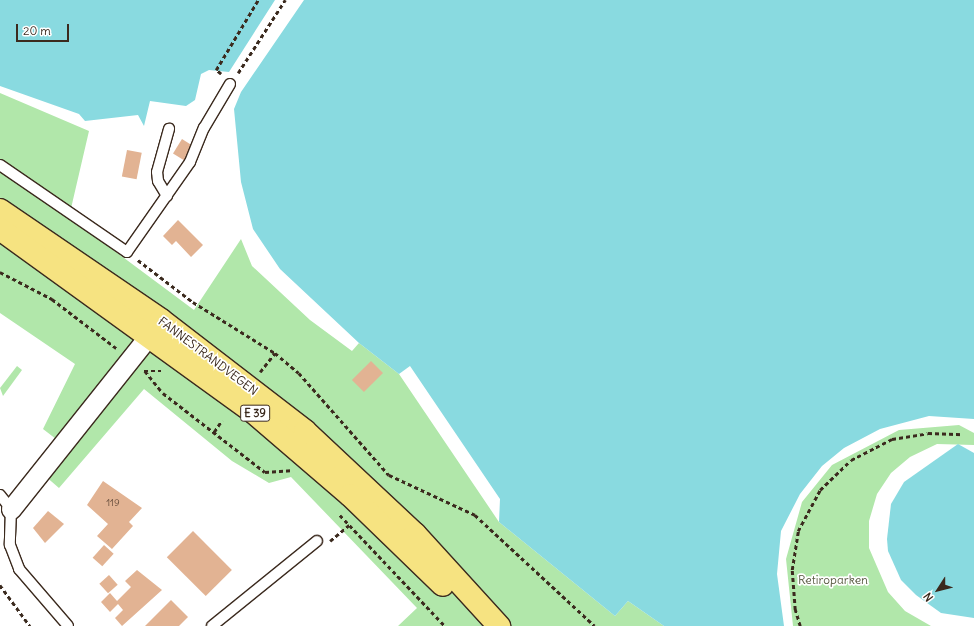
<!DOCTYPE html>
<style>
body{margin:0}
#map{position:relative;width:974px;height:626px;overflow:hidden;background:#fff;font-family:Delius,sans-serif}
div>[style]{position:absolute}
.green>*{inset:0;background:#b1e7aa}
.water>*{inset:0;background:#89dae0}
.building>*{inset:0;background:#e2b393;transform-origin:0 0}
.path>*{height:2.5px;margin-top:-1.25px;transform-origin:0;background:repeating-linear-gradient(90deg,#3b2a1e 0 4px,transparent 0 7px)}
.roads{filter:drop-shadow(1px 0 #3b2a1e) drop-shadow(-1px 0 #3b2a1e) drop-shadow(0 1px #3b2a1e) drop-shadow(0 -1px #3b2a1e)}
.lane>*{height:10px;margin:-5px;padding:0 5px;transform-origin:5px;border-radius:5px;background:#fff}
.street>*{height:19px;margin:-9.5px;padding:0 9.5px;transform-origin:9.5px;border-radius:9.5px;background:#fff}
.highway>*{height:22px;margin:-11px;padding:0 11px;transform-origin:11px;border-radius:11px;background:#f6e381}
span{translate:-50% -50%;white-space:nowrap;text-align:center;line-height:1.15;-webkit-text-stroke:3.5px #fff;paint-order:stroke}
.number-label{font-size:10px;color:#654c3b}
.number-label span{-webkit-text-stroke-width:0}
.shield-label span{padding:1px 3px;background:#fff;border:1px solid;border-radius:3px;-webkit-text-stroke-width:0}
.shield-label{font-size:11px;color:#3b2a1e;font-weight:700}
.street-label{font-size:12px;color:#3b2a1e}
.park-label{font-size:12px;color:#585941}
.north{position:absolute;left:918px;top:570px;width:40px;height:40px;-webkit-text-stroke:3px #fff;paint-order:stroke;rotate:234deg;font-size:11px;font-weight:700;line-height:16px;text-align:center;color:#3b2a1e}
.north::after{content:'';display:block;margin:auto;width:14px;height:18px;background:#3b2a1e;clip-path:polygon(50% 0,100% 100%,50% 72%,0 100%)}
.scale{position:absolute;left:16px;top:24px;width:53px;height:18px;box-sizing:border-box;border:2px solid #3b2a1e;border-top:0;padding-left:5px;font-size:12px;line-height:14px;white-space:nowrap;color:#3b2a1e;-webkit-text-stroke:3px #fff;paint-order:stroke}
</style>
<div id="map">
<div class="green">
<i style="clip-path:polygon(0 93px,89px 131px,69px 217px,194px 310px,241px 239px,252px 266px,310px 320px,352px 351px,359px 343px,399px 374px,499px 522px,615px 616px,628px 601px,664px 626px,398px 626px,417px 608px,291px 477px,269px 483px,232px 461px,144px 389px,59px 488px,37px 469px,56px 439px,43px 429px,75px 364px,0 313px)"></i>
<i style="clip-path:polygon(17px 366px,22px 370px,3px 396px,0 388px)"></i>
<i style="clip-path:polygon(959px 425px,974px 433px,974px 445px,937px 444px,910px 457px,891px 473px,877px 494px,869px 521px,869px 548px,888px 592px,905px 611px,931px 626px,793px 626px,786px 559px,802px 502px,832px 465px,899px 430px)"></i>
</div>
<div class="water">
<i style="clip-path:polygon(0 0,275px 0,229px 72px,209px 70px,201px 74px,195px 100px,186px 106px,150px 101px,144px 126px,138px 115px,85px 121px,79px 114px,0 86px)"></i>
<i style="clip-path:polygon(304px 0,974px 0,974px 419px,929px 416px,880px 429px,844px 448px,822px 466px,800px 494px,781px 531px,777px 574px,784px 626px,664px 626px,628px 601px,615px 616px,499px 522px,500px 499px,410px 366px,399px 374px,359px 343px,280px 269px,253px 229px,241px 182px,234px 109px,241px 92px)"></i>
<i style="clip-path:polygon(958px 444px,974px 453px,974px 618px,941px 613px,916px 595px,901px 580px,888px 551px,887px 539px,891px 504px,904px 482px)"></i>
</div>
<div class="building">
<i style="left:182px;top:139px;width:13px;height:17px;rotate:32deg"></i>
<i style="left:127px;top:150px;width:15px;height:27px;rotate:11deg"></i>
<i style="clip-path:polygon(178px 220px,203px 245px,191px 257px,176px 241px,172px 245px,163px 236px)"></i>
<i style="left:371px;top:361px;width:17px;height:27px;rotate:45deg"></i>
<i style="clip-path:polygon(103px 481px,142px 508px,129px 522px,133px 526px,112px 549px,97px 536px,108px 524px,87px 505px)"></i>
<i style="clip-path:polygon(48px 511px,64px 524px,45px 543px,33px 528px)"></i>
<i style="left:193px;top:531px;width:55px;height:37px;rotate:45deg"></i>
<i style="left:104px;top:545px;width:13px;height:17px;rotate:42deg"></i>
<i style="clip-path:polygon(137px 570px,162px 590px,122px 626px,115px 618px,123px 610px,118px 604px,110px 612px,101px 602px,110px 593px,117px 601px,131px 587px,125px 581px)"></i>
<i style="left:109px;top:575px;width:13px;height:13px;rotate:48deg"></i>
<i style="clip-path:polygon(171px 600px,188px 617px,179px 626px,145px 626px)"></i>
</div>
<div class="path">
<i style="left:238px;top:73px;width:87px;rotate:-57.2deg"></i>
<i style="left:221px;top:74px;width:6px;rotate:-141deg"></i>
<i style="left:216px;top:70px;width:82px;rotate:-59deg"></i>
<i style="left:138px;top:260px;width:69px;rotate:37.4deg"></i>
<i style="left:193px;top:302px;width:97px;rotate:31.9deg"></i>
<i style="left:275px;top:353px;width:31px;rotate:40deg"></i>
<i style="left:299px;top:373px;width:136px;rotate:48.6deg"></i>
<i style="left:389px;top:475px;width:95px;rotate:24.9deg"></i>
<i style="left:475px;top:515px;width:163px;rotate:42.8deg"></i>
<i style="left:0;top:272px;width:59px;rotate:27.4deg"></i>
<i style="left:52px;top:299px;width:81px;rotate:37.4deg"></i>
<i style="left:144px;top:371px;width:17px"></i>
<i style="left:145px;top:371px;width:28px;rotate:51deg"></i>
<i style="left:163px;top:393px;width:129px;rotate:37.8deg"></i>
<i style="left:265px;top:472px;width:26px;rotate:-4deg"></i>
<i style="left:260px;top:372px;width:24px;rotate:-52deg"></i>
<i style="left:214px;top:432px;width:14px;rotate:-56deg"></i>
<i style="left:340px;top:515px;width:153px;rotate:46.6deg"></i>
<i style="left:330px;top:541px;width:25px;rotate:-40deg"></i>
<i style="left:0;top:585px;width:51px;rotate:53.8deg"></i>
<i style="left:800px;top:626px;width:17px;rotate:-107deg"></i>
<i style="left:795px;top:610px;width:40px;rotate:-94.3deg"></i>
<i style="left:792px;top:570px;width:39px;rotate:-81deg"></i>
<i style="left:798px;top:531px;width:47px;rotate:-61.8deg"></i>
<i style="left:820px;top:490px;width:43px;rotate:-44.1deg"></i>
<i style="left:851px;top:460px;width:46px;rotate:-27.1deg"></i>
<i style="left:892px;top:439px;width:36px;rotate:-9deg"></i>
<i style="left:928px;top:433px;width:35px;rotate:2deg"></i>
</div>
<div class="roads">
<div class="lane">
<i style="left:0;top:165px;width:154px;rotate:34.4deg"></i>
<i style="left:127px;top:252px;width:110px;rotate:-55deg"></i>
<i style="left:190px;top:162px;width:37px;rotate:-68deg"></i>
<i style="left:204px;top:128px;width:51px;rotate:-59.4deg"></i>
<i style="left:167px;top:196px;width:17px;rotate:-121deg"></i>
<i style="left:158px;top:181px;width:9px;rotate:-96deg"></i>
<i style="left:157px;top:172px;width:45px;rotate:-74.4deg"></i>
<i style="left:0;top:495px;width:18px;rotate:52deg"></i>
<i style="left:11px;top:509px;width:36px;rotate:92deg"></i>
<i style="left:10px;top:545px;width:26px;rotate:69deg"></i>
<i style="left:19px;top:569px;width:75px;rotate:49.3deg"></i>
<i style="left:212px;top:626px;width:135px;rotate:-39deg"></i>
</div>
<div class="street">
<i style="left:11px;top:509px;width:236px;rotate:-51.5deg"></i>
</div>
<div class="highway">
<i style="left:0;top:210px;width:195px;rotate:34.3deg"></i>
<i style="left:161px;top:320px;width:182px;rotate:37.6deg"></i>
<i style="left:305px;top:431px;width:151px;rotate:43.1deg"></i>
<i style="left:415px;top:534px;width:125px;rotate:47.6deg"></i>
<i style="left:0;top:229px;width:312px;rotate:35.9deg"></i>
<i style="left:253px;top:412px;width:128px;rotate:40.6deg"></i>
<i style="left:350px;top:495px;width:129px;rotate:44.1deg"></i>
</div>
</div>
<div class="number-label">
<span style="left:113px;top:503px">119</span>
</div>
<div class="shield-label">
<span style="left:255px;top:413px">E 39</span>
</div>
<div class="street-label">
<span style="left:208px;top:356px;rotate:37deg">FANNESTRANDVEGEN</span>
</div>
<div class="park-label">
<span style="left:833px;top:580px">Retiroparken</span>
</div>
<div class="north">N</div>
<div class="scale">20 m</div>
</div>
